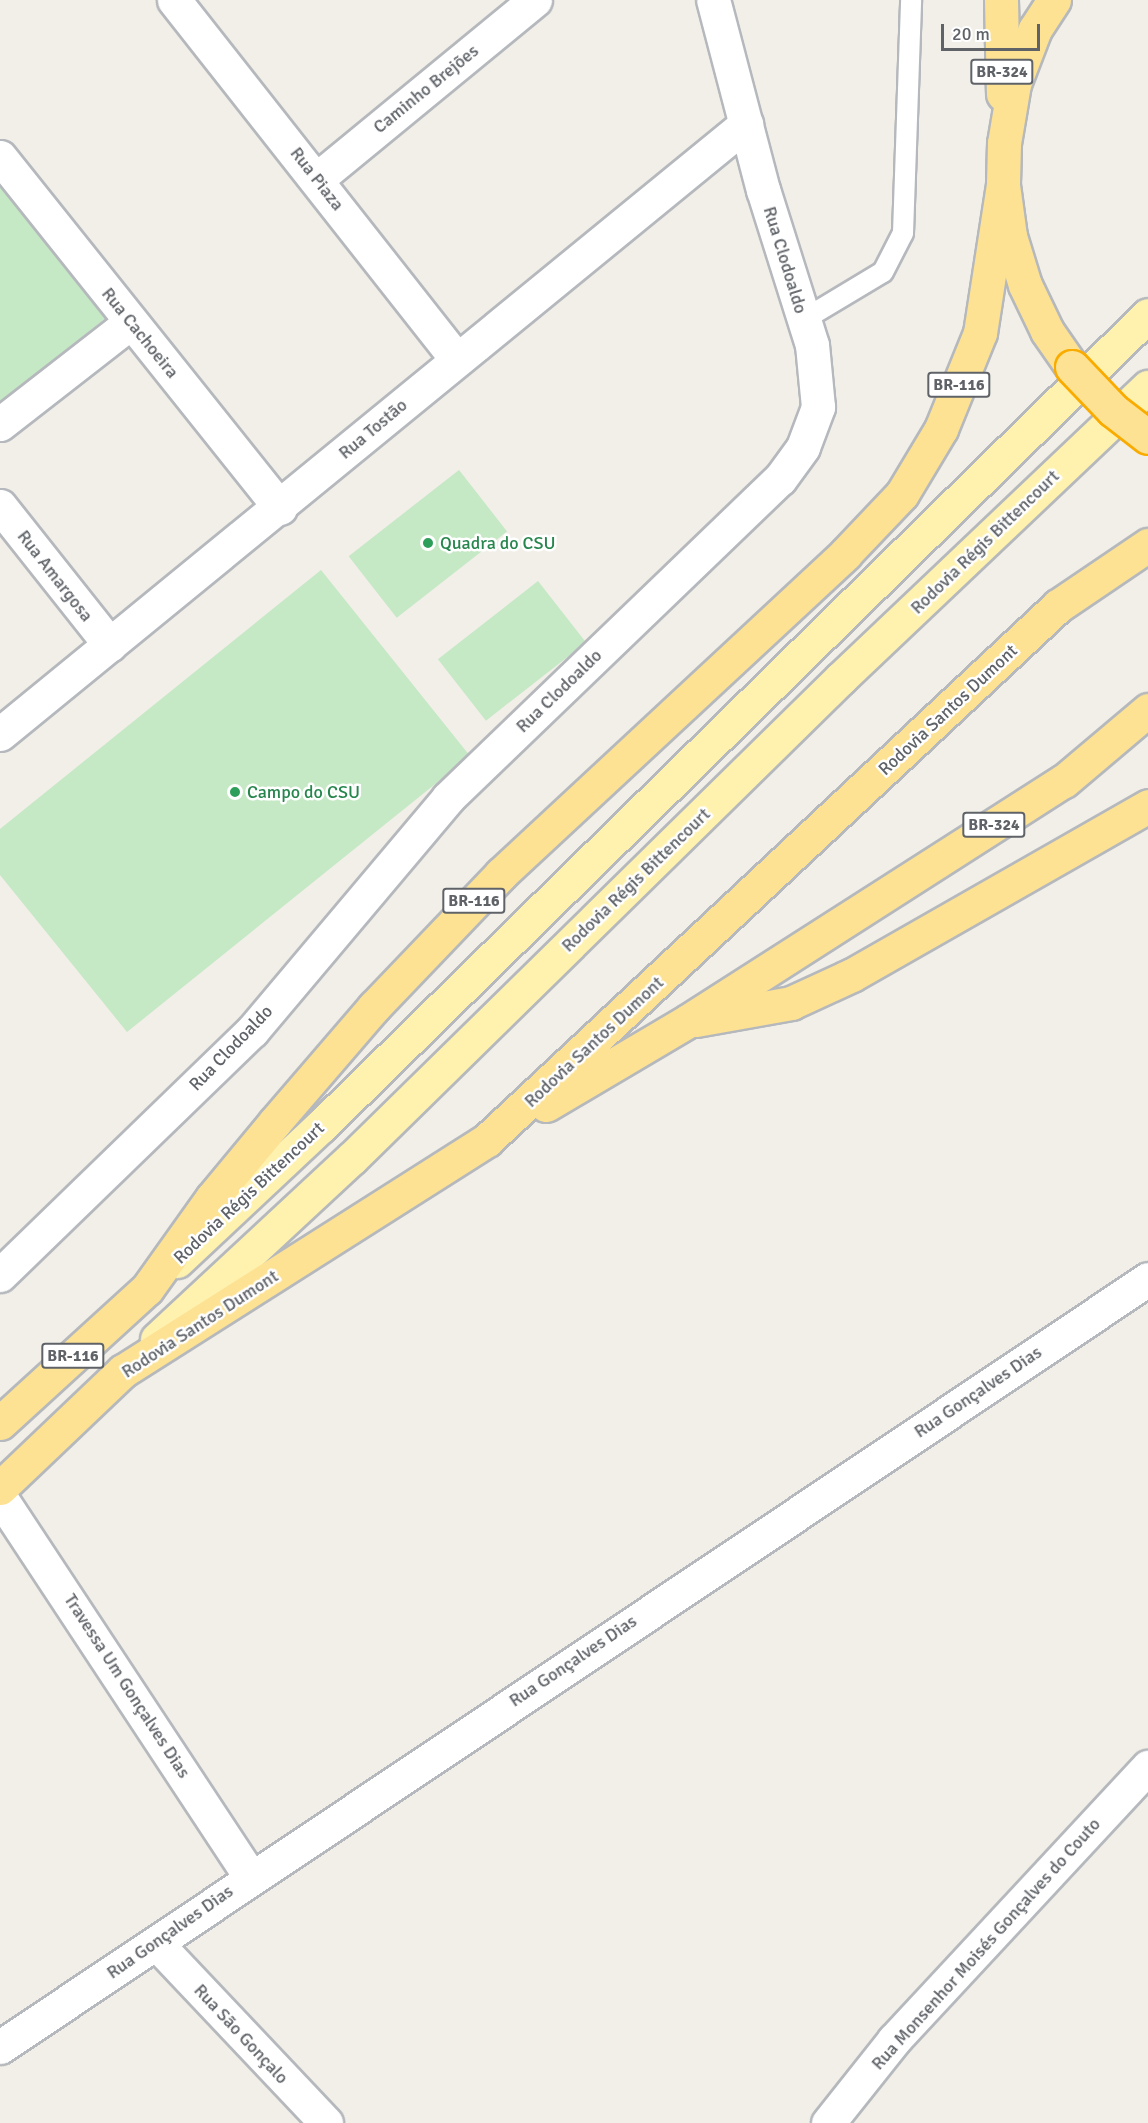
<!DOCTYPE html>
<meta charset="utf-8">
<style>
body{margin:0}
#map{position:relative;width:1148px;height:2123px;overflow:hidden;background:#f1efe8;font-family:Signika,sans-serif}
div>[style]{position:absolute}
.green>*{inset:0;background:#c5e8c5;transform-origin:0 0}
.roads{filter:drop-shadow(2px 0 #b5b8bc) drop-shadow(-2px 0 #b5b8bc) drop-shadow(0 2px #b5b8bc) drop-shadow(0 -2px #b5b8bc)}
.lane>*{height:20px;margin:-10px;padding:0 10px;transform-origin:10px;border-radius:10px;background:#fff}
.street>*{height:33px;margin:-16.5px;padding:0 16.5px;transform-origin:16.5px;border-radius:16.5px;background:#fff}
.primary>*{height:33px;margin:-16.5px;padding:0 16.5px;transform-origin:16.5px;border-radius:16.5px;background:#fff2af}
.highway>*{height:33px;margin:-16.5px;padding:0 16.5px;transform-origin:16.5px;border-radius:16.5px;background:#fde293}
.bridges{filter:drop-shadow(2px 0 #f9ab00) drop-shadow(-2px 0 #f9ab00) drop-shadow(0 2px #f9ab00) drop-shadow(0 -2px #f9ab00)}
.highway-bridge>*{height:33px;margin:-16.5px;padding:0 16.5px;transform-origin:16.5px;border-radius:16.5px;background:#fde293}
.dots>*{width:16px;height:16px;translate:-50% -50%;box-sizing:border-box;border:3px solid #fff;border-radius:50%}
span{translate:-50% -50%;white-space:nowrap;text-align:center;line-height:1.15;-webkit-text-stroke:5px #fff;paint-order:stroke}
.shield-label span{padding:2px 4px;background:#fff;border:2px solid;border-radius:4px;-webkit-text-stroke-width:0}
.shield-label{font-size:16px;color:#5f6368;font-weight:700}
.street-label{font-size:18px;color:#5f6368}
.leisure-label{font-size:18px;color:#27864d}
.left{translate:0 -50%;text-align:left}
.scale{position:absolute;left:941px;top:24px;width:99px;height:27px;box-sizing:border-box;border:3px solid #5f6368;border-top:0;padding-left:8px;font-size:18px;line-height:21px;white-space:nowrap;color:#5f6368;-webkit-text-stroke:4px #fff;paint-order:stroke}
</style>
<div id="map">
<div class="green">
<i style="clip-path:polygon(0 176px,112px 313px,0 403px)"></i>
<i style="left:459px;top:470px;width:78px;height:140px;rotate:52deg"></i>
<i style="clip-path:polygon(321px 570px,470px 756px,127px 1032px,0 875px,0 829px)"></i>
<i style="left:538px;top:581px;width:78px;height:127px;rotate:52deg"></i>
</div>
<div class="roads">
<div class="lane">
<i style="left:803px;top:320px;width:93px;rotate:-31deg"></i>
<i style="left:883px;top:272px;width:44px;rotate:-62.9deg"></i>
<i style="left:903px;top:233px;width:233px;rotate:-88deg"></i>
</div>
<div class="street">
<i style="left:174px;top:0;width:457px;rotate:51.8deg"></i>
<i style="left:0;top:157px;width:449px;rotate:51.4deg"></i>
<i style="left:317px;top:179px;width:282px;rotate:-39.4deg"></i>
<i style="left:0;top:424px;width:166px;rotate:-37.9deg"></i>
<i style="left:0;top:506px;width:177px;rotate:51.6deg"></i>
<i style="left:0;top:734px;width:964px;rotate:-39.27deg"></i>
<i style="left:0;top:1275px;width:351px;rotate:-44.1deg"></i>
<i style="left:252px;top:1031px;width:304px;rotate:-49.9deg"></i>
<i style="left:448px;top:798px;width:460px;rotate:-43.9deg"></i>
<i style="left:780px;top:479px;width:39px;rotate:-54deg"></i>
<i style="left:803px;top:447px;width:43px;rotate:-69.4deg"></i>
<i style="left:818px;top:407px;width:62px;rotate:-95.5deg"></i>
<i style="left:812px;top:345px;width:163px;rotate:-107.5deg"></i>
<i style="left:763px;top:190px;width:196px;rotate:-104.7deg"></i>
<i style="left:0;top:1497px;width:454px;rotate:56.6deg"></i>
<i style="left:157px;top:1944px;width:246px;rotate:46.6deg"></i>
<i style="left:0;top:2047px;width:1381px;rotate:-33.78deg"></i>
<i style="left:828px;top:2123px;width:106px;rotate:-51.5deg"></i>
<i style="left:894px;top:2040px;width:373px;rotate:-47.1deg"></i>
</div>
<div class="primary">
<i style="left:177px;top:1261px;width:197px;rotate:-43.2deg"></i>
<i style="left:321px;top:1126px;width:1158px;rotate:-44.44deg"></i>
<i style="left:157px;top:1339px;width:265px;rotate:-42.9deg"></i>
<i style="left:351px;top:1159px;width:687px;rotate:-44.47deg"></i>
<i style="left:841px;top:678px;width:423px;rotate:-43.5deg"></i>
</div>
<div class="highway">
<i style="left:1001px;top:0;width:94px;rotate:88.8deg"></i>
<i style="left:1054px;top:0;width:35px;rotate:123deg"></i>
<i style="left:1035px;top:29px;width:59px;rotate:110.9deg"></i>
<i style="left:1014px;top:84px;width:60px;rotate:99.6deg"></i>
<i style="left:1004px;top:143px;width:42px;rotate:91.4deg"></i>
<i style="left:1003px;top:185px;width:51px;rotate:82.2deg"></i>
<i style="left:1010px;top:236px;width:51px;rotate:73deg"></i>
<i style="left:1025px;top:285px;width:51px;rotate:64.4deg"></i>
<i style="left:1047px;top:331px;width:44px;rotate:55.2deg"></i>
<i style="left:696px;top:1020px;width:97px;rotate:-10.1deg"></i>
<i style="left:791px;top:1003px;width:67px;rotate:-24.7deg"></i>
<i style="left:852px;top:975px;width:341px;rotate:-29.7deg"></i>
<i style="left:546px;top:1105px;width:165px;rotate:-30.6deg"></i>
<i style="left:688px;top:1021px;width:446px;rotate:-32.6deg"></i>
<i style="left:1064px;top:781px;width:110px;rotate:-40.2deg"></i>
<i style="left:0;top:1423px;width:199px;rotate:-42.4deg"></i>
<i style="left:147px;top:1289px;width:112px;rotate:-54.5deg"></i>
<i style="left:212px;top:1198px;width:99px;rotate:-50.3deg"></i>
<i style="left:275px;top:1122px;width:152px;rotate:-49.3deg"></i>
<i style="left:374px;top:1007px;width:184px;rotate:-46.3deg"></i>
<i style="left:501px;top:874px;width:470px;rotate:-42.9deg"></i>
<i style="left:845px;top:554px;width:83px;rotate:-46.5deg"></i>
<i style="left:902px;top:494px;width:76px;rotate:-59deg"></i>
<i style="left:941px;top:429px;width:104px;rotate:-67.9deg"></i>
<i style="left:980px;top:333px;width:150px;rotate:-81.2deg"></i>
<i style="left:0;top:1488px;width:170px;rotate:-43.6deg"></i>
<i style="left:123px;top:1371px;width:431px;rotate:-32.4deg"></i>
<i style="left:487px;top:1140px;width:782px;rotate:-43.08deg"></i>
<i style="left:1058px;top:606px;width:109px;rotate:-34.1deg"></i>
</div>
</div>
<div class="bridges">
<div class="highway-bridge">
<i style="left:1072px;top:367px;width:59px;rotate:46.4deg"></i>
<i style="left:1113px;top:410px;width:44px;rotate:37.6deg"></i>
</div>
</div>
<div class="dots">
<i style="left:428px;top:543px;background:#2e9e5b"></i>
<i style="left:235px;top:792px;background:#2e9e5b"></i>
</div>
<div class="shield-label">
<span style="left:1002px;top:72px">BR-324</span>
<span style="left:959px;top:385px">BR-116</span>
<span style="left:994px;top:825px">BR-324</span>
<span style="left:474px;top:901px">BR-116</span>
<span style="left:73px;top:1356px">BR-116</span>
</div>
<div class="street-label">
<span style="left:426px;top:89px;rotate:-39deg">Caminho Brejões</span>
<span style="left:317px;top:179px;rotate:52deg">Rua Piaza</span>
<span style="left:785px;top:260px;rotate:73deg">Rua Clodoaldo</span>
<span style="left:140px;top:333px;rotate:51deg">Rua Cachoeira</span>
<span style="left:373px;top:429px;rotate:-40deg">Rua Tostão</span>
<span style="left:985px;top:542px;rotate:-44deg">Rodovia Régis Bittencourt</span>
<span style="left:55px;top:576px;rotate:52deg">Rua Amargosa</span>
<span style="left:559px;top:691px;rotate:-44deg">Rua Clodoaldo</span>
<span style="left:948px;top:710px;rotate:-43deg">Rodovia Santos Dumont</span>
<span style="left:636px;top:880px;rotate:-44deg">Rodovia Régis Bittencourt</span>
<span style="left:594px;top:1042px;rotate:-43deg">Rodovia Santos Dumont</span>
<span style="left:231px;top:1048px;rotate:-46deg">Rua Clodoaldo</span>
<span style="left:249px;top:1193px;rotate:-43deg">Rodovia Régis Bittencourt</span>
<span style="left:200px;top:1324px;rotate:-33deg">Rodovia Santos Dumont</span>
<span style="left:978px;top:1392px;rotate:-34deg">Rua Gonçalves Dias</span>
<span style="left:573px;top:1661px;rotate:-34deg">Rua Gonçalves Dias</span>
<span style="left:127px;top:1686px;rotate:57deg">Travessa Um Gonçalves Dias</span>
<span style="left:170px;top:1932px;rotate:-35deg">Rua Gonçalves Dias</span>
<span style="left:986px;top:1944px;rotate:-48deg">Rua Monsenhor Moisés Gonçalves do Couto</span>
<span style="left:241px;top:2034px;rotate:47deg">Rua São Gonçalo</span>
</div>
<div class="leisure-label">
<span class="left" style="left:440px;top:543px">Quadra do CSU</span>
<span class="left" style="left:247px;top:792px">Campo do CSU</span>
</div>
<div class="scale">20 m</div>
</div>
